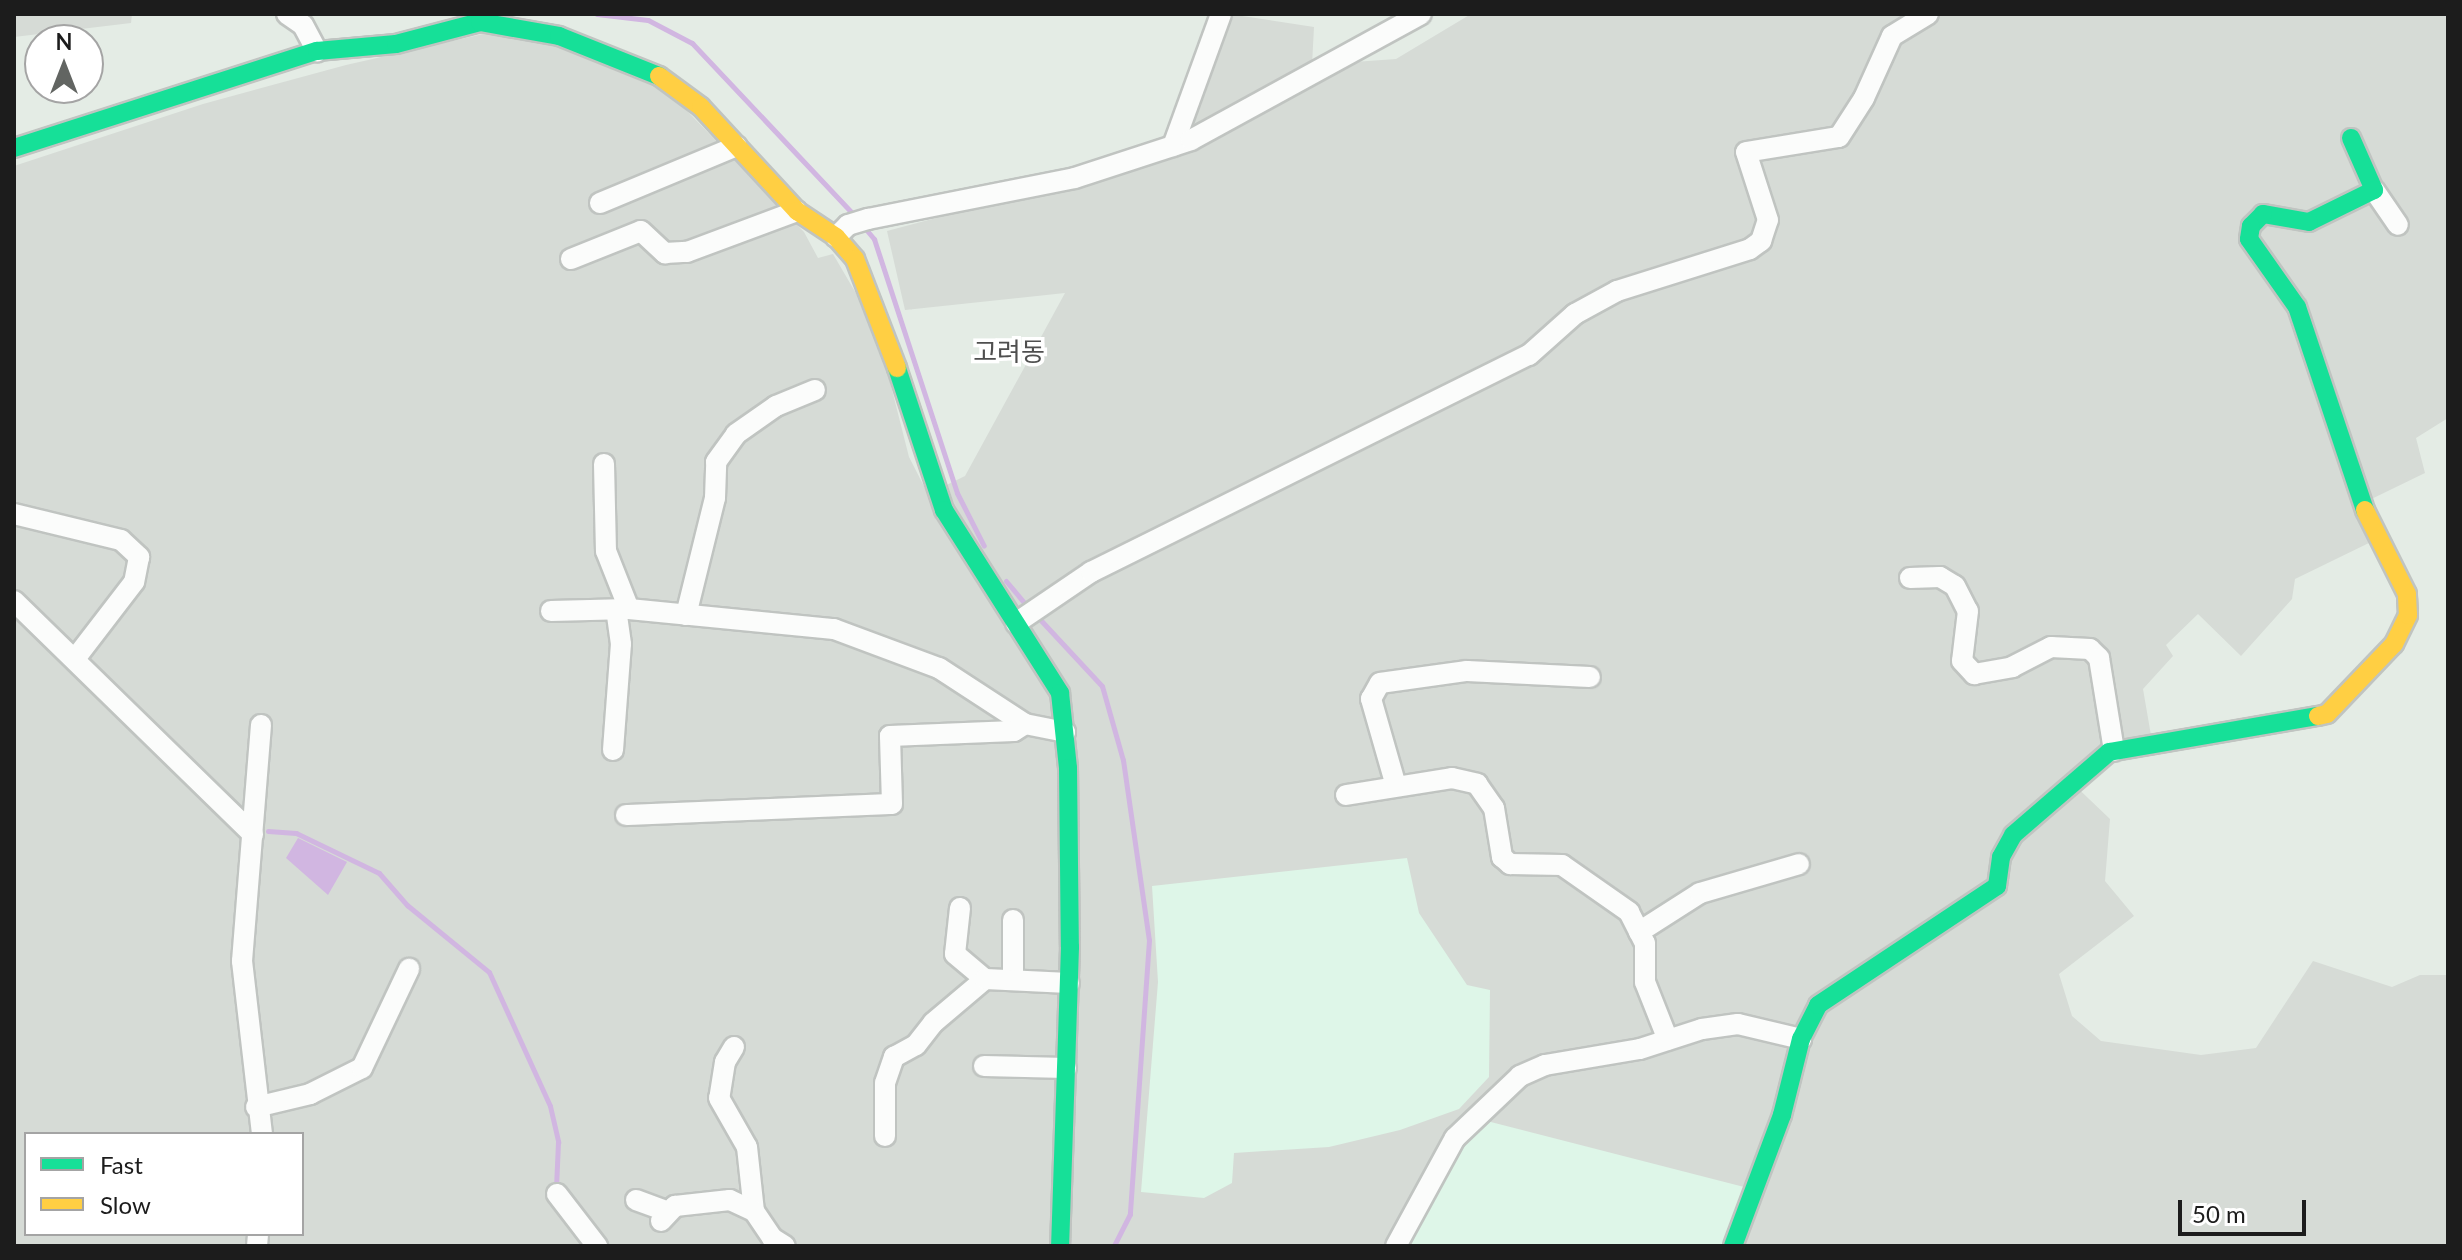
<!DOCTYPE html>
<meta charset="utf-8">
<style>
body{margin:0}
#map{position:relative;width:2462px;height:1260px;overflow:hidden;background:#e4ece5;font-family:Lato,"Noto Sans KR",sans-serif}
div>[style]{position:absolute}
.residential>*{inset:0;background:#d6dbd6}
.education>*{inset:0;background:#def6e8}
.water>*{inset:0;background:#d1b6e1}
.stream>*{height:5px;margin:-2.5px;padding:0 2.5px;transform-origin:2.5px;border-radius:2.5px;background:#d1b6e1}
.roads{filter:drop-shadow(2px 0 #c0c4c1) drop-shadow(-2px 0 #c0c4c1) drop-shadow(0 2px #c0c4c1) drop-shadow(0 -2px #c0c4c1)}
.street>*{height:20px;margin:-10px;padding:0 10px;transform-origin:10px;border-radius:10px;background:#fbfcfb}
.fast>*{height:18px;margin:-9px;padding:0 9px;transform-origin:9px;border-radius:9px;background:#16e098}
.slow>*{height:18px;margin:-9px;padding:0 9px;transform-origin:9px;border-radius:9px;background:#ffcf43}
span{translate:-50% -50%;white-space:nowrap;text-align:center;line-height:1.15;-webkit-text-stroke:7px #fff;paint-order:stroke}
.quarter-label{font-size:26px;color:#4f4f4f}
.frame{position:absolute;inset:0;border:16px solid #1c1c1c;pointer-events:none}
.legend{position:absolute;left:24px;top:1132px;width:280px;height:104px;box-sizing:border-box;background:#fff;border:2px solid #a4a4a4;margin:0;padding:10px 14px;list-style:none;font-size:24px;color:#1c1c1c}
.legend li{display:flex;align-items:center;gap:16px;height:40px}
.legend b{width:40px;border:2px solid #a4a4a4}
.north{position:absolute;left:24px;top:24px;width:80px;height:80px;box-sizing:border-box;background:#fff;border:2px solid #a4a4a4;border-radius:50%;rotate:0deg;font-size:22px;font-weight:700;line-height:32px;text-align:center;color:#1c1c1c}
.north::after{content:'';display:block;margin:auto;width:28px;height:36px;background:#626562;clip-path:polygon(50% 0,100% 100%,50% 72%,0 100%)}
.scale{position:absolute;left:2178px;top:1200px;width:128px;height:36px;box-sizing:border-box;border:4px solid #1c1c1c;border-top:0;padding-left:10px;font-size:24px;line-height:28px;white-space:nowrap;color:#1c1c1c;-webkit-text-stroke:6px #fff;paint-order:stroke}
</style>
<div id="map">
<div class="residential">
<i style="clip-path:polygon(14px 14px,132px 14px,131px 23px,14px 37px)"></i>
<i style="clip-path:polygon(evenodd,1229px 14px,1314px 27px,1312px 65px,1396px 59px,1471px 14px,2448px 14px,2448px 418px,2416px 438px,2425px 473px,2357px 506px,2373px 541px,2295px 579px,2292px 599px,2241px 656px,2198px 614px,2166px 645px,2173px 656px,2143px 689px,2153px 747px,2066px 777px,2110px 819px,2105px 881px,2134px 916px,2059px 974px,2072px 1016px,2101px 1041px,2201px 1055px,2256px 1048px,2313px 961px,2392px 987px,2420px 975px,2448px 975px,2448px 1246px,14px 1246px,14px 166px,203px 104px,346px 65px,492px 32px,551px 40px,666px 89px,804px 232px,818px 258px,833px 254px,864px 307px,889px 378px,909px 457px,928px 494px,965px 476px,1065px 293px,905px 310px,887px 231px,1199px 148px,1189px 123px,1229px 14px,26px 1134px,302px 1134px,302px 1234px,26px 1234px,26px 1134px)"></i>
</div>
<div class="education">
<i style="clip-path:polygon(1407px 858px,1419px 913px,1467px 985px,1490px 990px,1489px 1077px,1459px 1109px,1400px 1130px,1329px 1147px,1234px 1153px,1232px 1183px,1204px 1198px,1141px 1192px,1158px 982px,1152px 886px)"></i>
<i style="clip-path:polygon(1483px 1120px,1748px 1188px,1725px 1246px,1407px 1246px,1459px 1145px)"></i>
</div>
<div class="water">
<i style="clip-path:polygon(298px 838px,347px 862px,328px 895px,286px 858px)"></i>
</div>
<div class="stream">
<i style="left:597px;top:14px;width:51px;rotate:6.7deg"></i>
<i style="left:648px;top:20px;width:50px;rotate:27.6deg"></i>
<i style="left:692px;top:43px;width:238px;rotate:46.7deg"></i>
<i style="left:864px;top:227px;width:16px;rotate:50deg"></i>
<i style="left:874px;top:239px;width:267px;rotate:71.9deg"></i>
<i style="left:957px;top:493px;width:59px;rotate:63deg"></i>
<i style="left:1006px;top:581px;width:34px;rotate:50deg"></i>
<i style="left:1035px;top:614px;width:98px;rotate:47.1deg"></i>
<i style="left:1102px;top:686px;width:77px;rotate:74.2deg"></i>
<i style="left:1123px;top:760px;width:182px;rotate:81.8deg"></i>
<i style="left:1149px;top:940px;width:275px;rotate:94deg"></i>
<i style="left:1130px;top:1214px;width:36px;rotate:117deg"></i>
<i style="left:268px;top:831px;width:28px;rotate:4deg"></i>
<i style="left:296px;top:833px;width:92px;rotate:25.7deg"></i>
<i style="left:379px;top:873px;width:43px;rotate:48.8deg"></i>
<i style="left:407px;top:905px;width:106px;rotate:39.3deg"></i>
<i style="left:489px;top:972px;width:147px;rotate:65.5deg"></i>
<i style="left:550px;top:1106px;width:37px;rotate:77deg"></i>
<i style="left:558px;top:1142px;width:45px;rotate:92.5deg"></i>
</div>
<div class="roads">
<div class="street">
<i style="left:287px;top:14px;width:19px;rotate:35deg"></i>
<i style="left:303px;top:25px;width:30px;rotate:62deg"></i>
<i style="left:1173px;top:146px;width:140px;rotate:-70deg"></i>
<i style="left:2374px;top:190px;width:42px;rotate:55.6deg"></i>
<i style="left:600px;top:203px;width:148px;rotate:-22.6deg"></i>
<i style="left:836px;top:237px;width:17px;rotate:-45deg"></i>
<i style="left:848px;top:225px;width:21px;rotate:-17deg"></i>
<i style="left:868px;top:219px;width:211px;rotate:-11.2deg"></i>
<i style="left:1075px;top:178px;width:122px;rotate:-18.1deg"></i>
<i style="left:1191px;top:140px;width:262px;rotate:-28.7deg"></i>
<i style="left:571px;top:259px;width:75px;rotate:-21.8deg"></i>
<i style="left:641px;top:231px;width:33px;rotate:43deg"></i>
<i style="left:665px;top:253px;width:22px;rotate:-3deg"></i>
<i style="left:687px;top:252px;width:117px;rotate:-20.4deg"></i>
<i style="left:604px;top:464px;width:87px;rotate:88.7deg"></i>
<i style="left:606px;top:551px;width:62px;rotate:68.4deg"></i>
<i style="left:14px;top:514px;width:110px;rotate:13.7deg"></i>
<i style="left:121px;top:540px;width:25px;rotate:43deg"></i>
<i style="left:139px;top:557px;width:25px;rotate:101deg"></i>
<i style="left:134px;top:582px;width:97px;rotate:127.5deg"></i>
<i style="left:1910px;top:578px;width:30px;rotate:-2deg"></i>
<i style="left:1940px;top:577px;width:17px;rotate:31deg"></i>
<i style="left:1955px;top:586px;width:28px;rotate:63deg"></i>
<i style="left:1968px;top:611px;width:50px;rotate:96.8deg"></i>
<i style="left:1962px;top:661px;width:18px;rotate:47deg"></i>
<i style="left:1974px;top:674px;width:39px;rotate:-10deg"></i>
<i style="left:2012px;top:667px;width:44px;rotate:-27.1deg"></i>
<i style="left:2051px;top:647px;width:39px;rotate:3deg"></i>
<i style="left:2090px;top:649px;width:13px;rotate:45deg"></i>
<i style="left:2099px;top:658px;width:94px;rotate:80.8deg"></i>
<i style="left:14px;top:601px;width:334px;rotate:44.3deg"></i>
<i style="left:551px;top:611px;width:78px;rotate:-1.5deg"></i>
<i style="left:629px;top:609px;width:206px;rotate:5.6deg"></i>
<i style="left:834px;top:629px;width:112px;rotate:20.4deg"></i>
<i style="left:939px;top:668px;width:103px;rotate:33.1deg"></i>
<i style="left:1025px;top:724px;width:41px;rotate:11.3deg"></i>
<i style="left:686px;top:615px;width:121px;rotate:-76.1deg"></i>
<i style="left:715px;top:498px;width:36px;rotate:-88deg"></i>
<i style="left:716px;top:462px;width:34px;rotate:-54deg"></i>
<i style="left:736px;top:434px;width:49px;rotate:-35deg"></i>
<i style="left:776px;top:406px;width:42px;rotate:-22.3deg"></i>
<i style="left:1016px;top:623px;width:91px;rotate:-34.2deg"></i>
<i style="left:1091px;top:572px;width:489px;rotate:-26.4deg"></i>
<i style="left:1529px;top:355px;width:62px;rotate:-41.7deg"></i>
<i style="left:1575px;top:314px;width:48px;rotate:-28.7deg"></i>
<i style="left:1617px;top:291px;width:139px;rotate:-17.5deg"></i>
<i style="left:1750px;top:249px;width:14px;rotate:-36deg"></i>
<i style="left:1761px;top:241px;width:22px;rotate:-72deg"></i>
<i style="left:1768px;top:220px;width:71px;rotate:-107.9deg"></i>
<i style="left:1746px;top:152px;width:94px;rotate:-9.2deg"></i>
<i style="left:1839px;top:137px;width:46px;rotate:-57.3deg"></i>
<i style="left:1864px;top:98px;width:68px;rotate:-65.7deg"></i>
<i style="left:1892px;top:36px;width:42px;rotate:-31.4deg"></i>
<i style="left:261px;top:725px;width:237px;rotate:94.6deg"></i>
<i style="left:242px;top:961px;width:174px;rotate:83.4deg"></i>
<i style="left:613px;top:750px;width:106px;rotate:-85.7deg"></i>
<i style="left:621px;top:644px;width:34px;rotate:-98deg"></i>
<i style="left:1396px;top:786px;width:91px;rotate:-106deg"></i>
<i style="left:1371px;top:699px;width:18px;rotate:-61deg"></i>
<i style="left:1380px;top:683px;width:88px;rotate:-7.9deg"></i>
<i style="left:1467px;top:671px;width:123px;rotate:2.8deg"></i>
<i style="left:1346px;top:795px;width:107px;rotate:-9.1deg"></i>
<i style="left:1452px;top:778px;width:26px;rotate:13deg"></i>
<i style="left:1477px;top:784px;width:29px;rotate:55deg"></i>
<i style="left:1494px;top:808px;width:50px;rotate:80.7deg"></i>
<i style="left:1502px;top:857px;width:11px;rotate:41deg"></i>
<i style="left:1510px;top:864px;width:52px;rotate:1.1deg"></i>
<i style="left:1562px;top:865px;width:82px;rotate:35deg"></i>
<i style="left:1629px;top:912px;width:35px;rotate:63deg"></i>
<i style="left:1645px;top:943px;width:39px;rotate:90deg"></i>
<i style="left:1645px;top:982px;width:62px;rotate:68.4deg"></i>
<i style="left:626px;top:815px;width:266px;rotate:-2.4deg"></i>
<i style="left:892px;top:804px;width:68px;rotate:-91.7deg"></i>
<i style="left:890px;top:736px;width:124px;rotate:-2.3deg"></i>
<i style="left:1014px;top:731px;width:13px;rotate:-32deg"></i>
<i style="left:960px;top:908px;width:46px;rotate:96.2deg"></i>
<i style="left:955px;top:954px;width:39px;rotate:40deg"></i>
<i style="left:1639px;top:932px;width:72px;rotate:-32.6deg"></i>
<i style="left:1700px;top:893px;width:103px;rotate:-16.3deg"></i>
<i style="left:1013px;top:980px;width:60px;rotate:-90deg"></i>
<i style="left:734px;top:1047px;width:17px;rotate:121deg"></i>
<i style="left:725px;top:1062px;width:36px;rotate:99deg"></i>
<i style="left:719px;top:1098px;width:56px;rotate:60.3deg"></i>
<i style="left:747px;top:1147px;width:64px;rotate:83.8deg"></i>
<i style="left:984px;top:1066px;width:82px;rotate:1.4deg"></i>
<i style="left:256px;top:1107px;width:56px;rotate:-13.5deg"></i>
<i style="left:310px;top:1094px;width:58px;rotate:-26.6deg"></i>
<i style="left:362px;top:1068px;width:110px;rotate:-64.6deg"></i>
<i style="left:885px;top:1136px;width:53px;rotate:-90deg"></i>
<i style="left:885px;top:1083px;width:28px;rotate:-71deg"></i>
<i style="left:894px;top:1057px;width:25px;rotate:-29deg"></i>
<i style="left:916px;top:1045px;width:28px;rotate:-52deg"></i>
<i style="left:933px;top:1023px;width:68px;rotate:-40.2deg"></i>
<i style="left:985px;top:979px;width:84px;rotate:2.7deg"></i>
<i style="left:557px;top:1194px;width:66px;rotate:52.4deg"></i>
<i style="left:636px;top:1200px;width:33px;rotate:20deg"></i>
<i style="left:661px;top:1221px;width:21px;rotate:-47deg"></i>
<i style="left:675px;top:1206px;width:55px;rotate:-6.2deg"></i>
<i style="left:730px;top:1200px;width:26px;rotate:25deg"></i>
<i style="left:754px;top:1211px;width:32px;rotate:56deg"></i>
<i style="left:772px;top:1238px;width:15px;rotate:32deg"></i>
<i style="left:257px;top:1246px;width:12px;rotate:-85deg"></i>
<i style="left:1396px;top:1246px;width:123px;rotate:-61.4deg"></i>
<i style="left:1455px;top:1138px;width:90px;rotate:-43.6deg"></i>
<i style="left:1520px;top:1076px;width:27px;rotate:-24deg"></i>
<i style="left:1545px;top:1065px;width:96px;rotate:-9.6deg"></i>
<i style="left:1640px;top:1049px;width:65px;rotate:-17.9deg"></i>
<i style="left:1702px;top:1029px;width:36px;rotate:-8deg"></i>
<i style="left:1738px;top:1024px;width:65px;rotate:13.4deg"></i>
</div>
<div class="fast">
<i style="left:2351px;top:138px;width:57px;rotate:66.1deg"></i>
<i style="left:2374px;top:190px;width:72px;rotate:153.8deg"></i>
<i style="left:2309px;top:222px;width:47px;rotate:-170.1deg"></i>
<i style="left:2263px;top:214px;width:17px;rotate:135deg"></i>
<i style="left:2251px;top:226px;width:13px;rotate:99deg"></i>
<i style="left:2249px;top:239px;width:83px;rotate:54.8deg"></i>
<i style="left:2297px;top:307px;width:214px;rotate:71.5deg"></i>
<i style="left:14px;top:148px;width:318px;rotate:-17.8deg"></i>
<i style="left:317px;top:51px;width:79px;rotate:-5.1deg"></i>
<i style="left:396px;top:44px;width:87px;rotate:-14.7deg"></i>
<i style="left:480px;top:22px;width:80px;rotate:10deg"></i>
<i style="left:559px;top:36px;width:108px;rotate:21.8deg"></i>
<i style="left:897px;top:368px;width:150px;rotate:71.7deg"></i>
<i style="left:944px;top:510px;width:217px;rotate:57.6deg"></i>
<i style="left:1060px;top:693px;width:75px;rotate:83.9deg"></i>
<i style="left:1068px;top:768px;width:179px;rotate:89.4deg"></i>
<i style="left:1070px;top:947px;width:299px;rotate:91.9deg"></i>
<i style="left:1733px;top:1246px;width:140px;rotate:-69.5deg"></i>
<i style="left:1782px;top:1115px;width:78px;rotate:-76deg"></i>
<i style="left:1801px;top:1039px;width:38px;rotate:-63deg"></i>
<i style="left:1818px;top:1005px;width:215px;rotate:-33.6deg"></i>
<i style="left:1997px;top:886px;width:29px;rotate:-82deg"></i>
<i style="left:2001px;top:857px;width:25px;rotate:-61deg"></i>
<i style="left:2013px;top:835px;width:127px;rotate:-40.8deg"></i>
<i style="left:2109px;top:752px;width:212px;rotate:-9.8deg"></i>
</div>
<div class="slow">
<i style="left:659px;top:76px;width:52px;rotate:36.4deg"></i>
<i style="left:701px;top:107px;width:142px;rotate:47.3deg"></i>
<i style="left:797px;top:211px;width:47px;rotate:33.7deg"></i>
<i style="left:836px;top:237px;width:29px;rotate:49deg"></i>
<i style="left:855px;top:259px;width:117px;rotate:68.9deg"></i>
<i style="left:2318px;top:716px;width:9px;rotate:-13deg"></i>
<i style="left:2327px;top:714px;width:97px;rotate:-46.3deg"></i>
<i style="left:2394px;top:644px;width:32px;rotate:-64deg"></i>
<i style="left:2408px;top:615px;width:21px;rotate:-93deg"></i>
<i style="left:2407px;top:594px;width:94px;rotate:-116.6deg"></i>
</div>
</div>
<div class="quarter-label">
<span style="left:1009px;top:352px">고려동</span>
</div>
<div class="frame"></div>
<ul class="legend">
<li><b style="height:10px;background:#16e098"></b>Fast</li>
<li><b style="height:10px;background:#ffcf43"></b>Slow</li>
</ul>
<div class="north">N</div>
<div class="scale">50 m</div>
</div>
